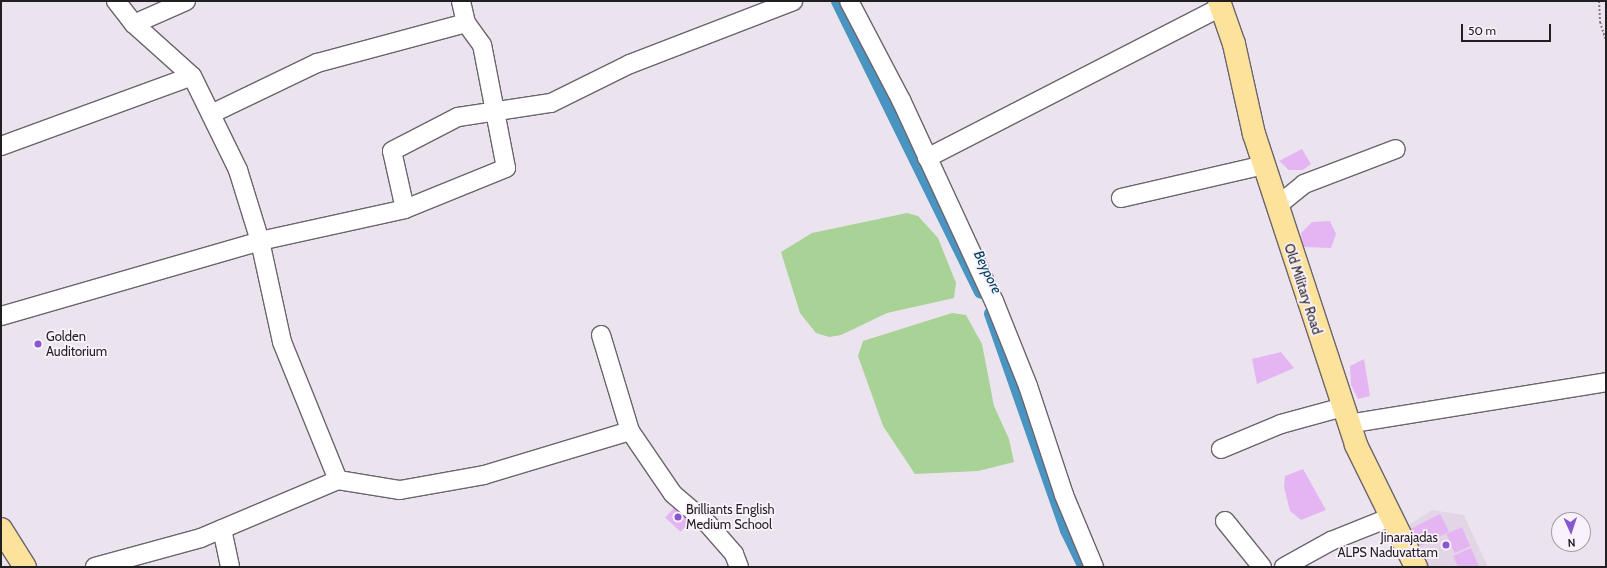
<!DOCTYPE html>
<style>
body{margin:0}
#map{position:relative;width:1607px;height:568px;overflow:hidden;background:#ebe4ee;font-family:Cabin,sans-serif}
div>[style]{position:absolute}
.built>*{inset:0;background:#e2d6e6}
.green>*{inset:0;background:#a8d296}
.canal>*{height:13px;margin:-6.5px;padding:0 6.5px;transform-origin:6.5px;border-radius:6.5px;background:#4994c0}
.building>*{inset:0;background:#e5b5f3;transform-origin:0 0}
.path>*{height:2px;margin-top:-1px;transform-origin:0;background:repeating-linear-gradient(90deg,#817c82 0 2px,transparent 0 4px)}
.roads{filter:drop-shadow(1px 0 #6b646d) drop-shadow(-1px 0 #6b646d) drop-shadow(0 1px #6b646d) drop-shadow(0 -1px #6b646d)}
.minor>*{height:18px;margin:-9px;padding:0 9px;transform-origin:9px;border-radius:9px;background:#fff}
.major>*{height:22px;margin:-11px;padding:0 11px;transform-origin:11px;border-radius:11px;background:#fce29b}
.dots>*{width:11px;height:11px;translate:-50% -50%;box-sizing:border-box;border:2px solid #f9f1fb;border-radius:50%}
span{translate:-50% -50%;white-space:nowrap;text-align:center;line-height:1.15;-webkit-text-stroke:3.5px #f9f1fb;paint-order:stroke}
.street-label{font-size:13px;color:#221f23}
.poi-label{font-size:13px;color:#221f23}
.left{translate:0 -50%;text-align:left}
.right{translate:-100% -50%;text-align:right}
.water-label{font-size:14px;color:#024361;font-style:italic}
.frame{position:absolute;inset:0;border:2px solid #221f23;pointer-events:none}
.north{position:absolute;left:1551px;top:512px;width:40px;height:40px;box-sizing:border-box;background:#f9f1fb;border:1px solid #a39da5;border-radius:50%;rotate:177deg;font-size:11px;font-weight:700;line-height:16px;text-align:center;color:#221f23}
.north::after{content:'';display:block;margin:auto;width:14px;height:18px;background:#8856cf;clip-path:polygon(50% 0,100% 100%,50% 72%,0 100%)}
.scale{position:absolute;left:1461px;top:24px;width:90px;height:18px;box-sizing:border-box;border:2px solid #221f23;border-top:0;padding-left:5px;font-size:12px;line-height:14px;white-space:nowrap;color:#221f23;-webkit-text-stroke:3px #f9f1fb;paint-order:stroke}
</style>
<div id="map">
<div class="built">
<i style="clip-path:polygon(1432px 510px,1464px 515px,1488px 567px,1421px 567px,1409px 525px)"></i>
</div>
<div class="green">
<i style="clip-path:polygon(907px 213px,918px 216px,938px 238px,956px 283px,954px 298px,887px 313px,841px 335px,829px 337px,816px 333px,800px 313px,781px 252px,812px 233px)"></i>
<i style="clip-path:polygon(952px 313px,966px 315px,982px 344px,994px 406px,1009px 439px,1014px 462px,978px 471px,915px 474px,883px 426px,858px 356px,863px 341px)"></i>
</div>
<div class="canal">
<i style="left:837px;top:1px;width:324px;rotate:63.8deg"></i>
<i style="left:990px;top:313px;width:230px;rotate:70.7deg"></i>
<i style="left:1066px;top:530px;width:41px;rotate:64.1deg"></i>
</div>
<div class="building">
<i style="clip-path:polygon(1302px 149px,1311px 164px,1303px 170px,1289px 170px,1279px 161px)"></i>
<i style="clip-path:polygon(1330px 221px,1336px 234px,1331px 248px,1302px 247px,1301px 233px,1312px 222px)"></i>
<i style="clip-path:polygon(1281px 352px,1294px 368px,1257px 384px,1252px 359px)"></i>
<i style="clip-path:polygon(1364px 359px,1370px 396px,1358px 399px,1351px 385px,1350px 366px)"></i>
<i style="clip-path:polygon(1303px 469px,1326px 510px,1301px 520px,1290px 511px,1284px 487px,1285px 476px)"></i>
<i style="left:674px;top:508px;width:21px;height:13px;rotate:43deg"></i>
<i style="left:1440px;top:514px;width:20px;height:32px;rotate:63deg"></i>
<i style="left:1462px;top:527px;width:21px;height:17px;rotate:67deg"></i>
<i style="clip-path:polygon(1471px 548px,1479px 567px,1458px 567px,1453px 556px)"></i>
</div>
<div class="path">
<i style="left:1599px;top:1px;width:21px;rotate:87deg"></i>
<i style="left:1600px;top:22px;width:20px;rotate:72deg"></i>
</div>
<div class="roads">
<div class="minor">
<i style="left:116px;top:1px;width:29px;rotate:52deg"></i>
<i style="left:186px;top:1px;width:57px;rotate:156.1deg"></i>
<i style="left:134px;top:24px;width:78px;rotate:41.9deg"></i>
<i style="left:849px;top:1px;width:112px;rotate:62.3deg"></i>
<i style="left:901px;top:100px;width:221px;rotate:65.2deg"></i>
<i style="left:994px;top:301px;width:92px;rotate:68.2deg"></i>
<i style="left:1028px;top:386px;width:115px;rotate:71.7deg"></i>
<i style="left:1064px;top:495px;width:78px;rotate:67.4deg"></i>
<i style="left:211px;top:114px;width:118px;rotate:-25.7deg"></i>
<i style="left:317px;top:63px;width:154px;rotate:-15deg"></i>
<i style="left:1px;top:146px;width:203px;rotate:-20.1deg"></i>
<i style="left:192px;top:76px;width:105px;rotate:63.9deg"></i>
<i style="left:238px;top:170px;width:74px;rotate:72.8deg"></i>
<i style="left:260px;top:241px;width:103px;rotate:77.7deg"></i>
<i style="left:282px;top:342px;width:149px;rotate:67.9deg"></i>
<i style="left:338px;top:480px;width:149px;rotate:157.1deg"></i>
<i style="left:201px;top:538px;width:110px;rotate:164.7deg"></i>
<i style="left:927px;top:158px;width:331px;rotate:-27.2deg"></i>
<i style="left:1121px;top:198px;width:147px;rotate:-13deg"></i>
<i style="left:1277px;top:206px;width:35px;rotate:-39deg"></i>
<i style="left:1304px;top:184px;width:98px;rotate:-20.8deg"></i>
<i style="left:405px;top:209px;width:109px;rotate:-22.1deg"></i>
<i style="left:506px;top:168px;width:125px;rotate:-101deg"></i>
<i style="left:482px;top:45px;width:27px;rotate:-126deg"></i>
<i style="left:466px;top:23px;width:23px;rotate:-103deg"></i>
<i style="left:1px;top:316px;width:270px;rotate:-16.1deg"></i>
<i style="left:260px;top:241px;width:148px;rotate:-12.4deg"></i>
<i style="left:405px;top:209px;width:59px;rotate:-102.6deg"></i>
<i style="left:392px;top:151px;width:74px;rotate:-27.3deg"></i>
<i style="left:458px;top:117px;width:94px;rotate:-8.6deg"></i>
<i style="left:551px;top:103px;width:88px;rotate:-26.3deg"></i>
<i style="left:630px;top:64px;width:175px;rotate:-21.1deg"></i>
<i style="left:601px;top:335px;width:100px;rotate:73.2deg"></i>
<i style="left:630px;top:431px;width:76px;rotate:55.7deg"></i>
<i style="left:673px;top:494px;width:46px;rotate:40.6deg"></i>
<i style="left:708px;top:524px;width:40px;rotate:49deg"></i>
<i style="left:734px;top:554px;width:14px;rotate:69deg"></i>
<i style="left:1348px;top:424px;width:261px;rotate:-9.2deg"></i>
<i style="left:1221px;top:449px;width:65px;rotate:-22.6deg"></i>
<i style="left:1281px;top:424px;width:64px;rotate:-15.3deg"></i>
<i style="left:338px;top:480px;width:63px;rotate:9.2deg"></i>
<i style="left:400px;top:490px;width:85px;rotate:-10.1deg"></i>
<i style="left:484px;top:475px;width:152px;rotate:-16.8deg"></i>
<i style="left:1225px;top:521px;width:59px;rotate:51.2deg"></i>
<i style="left:222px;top:529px;width:39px;rotate:78deg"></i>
<i style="left:1284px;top:567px;width:54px;rotate:-29deg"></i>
<i style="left:1331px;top:541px;width:65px;rotate:-21.8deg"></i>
</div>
<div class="major">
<i style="left:1219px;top:1px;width:46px;rotate:70.8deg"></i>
<i style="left:1234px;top:44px;width:92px;rotate:77.5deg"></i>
<i style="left:1254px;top:134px;width:327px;rotate:71.8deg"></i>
<i style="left:1356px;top:445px;width:136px;rotate:63.8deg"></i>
<i style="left:1px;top:529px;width:45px;rotate:57.7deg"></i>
</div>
</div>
<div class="dots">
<i style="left:38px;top:344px;background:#8856cf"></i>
<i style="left:678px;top:517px;background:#8856cf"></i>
<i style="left:1446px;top:545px;background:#8856cf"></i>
</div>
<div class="street-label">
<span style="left:1303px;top:289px;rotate:72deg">Old Military Road</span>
</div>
<div class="poi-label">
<span class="left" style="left:46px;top:344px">Golden<br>Auditorium</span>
<span class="left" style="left:686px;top:517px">Brilliants English<br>Medium School</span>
<span class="right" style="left:1438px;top:545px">Jinarajadas<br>ALPS Naduvattam</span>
</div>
<div class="water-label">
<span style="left:988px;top:272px;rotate:64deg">Beypore</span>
</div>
<div class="frame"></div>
<div class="north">N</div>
<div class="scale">50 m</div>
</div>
